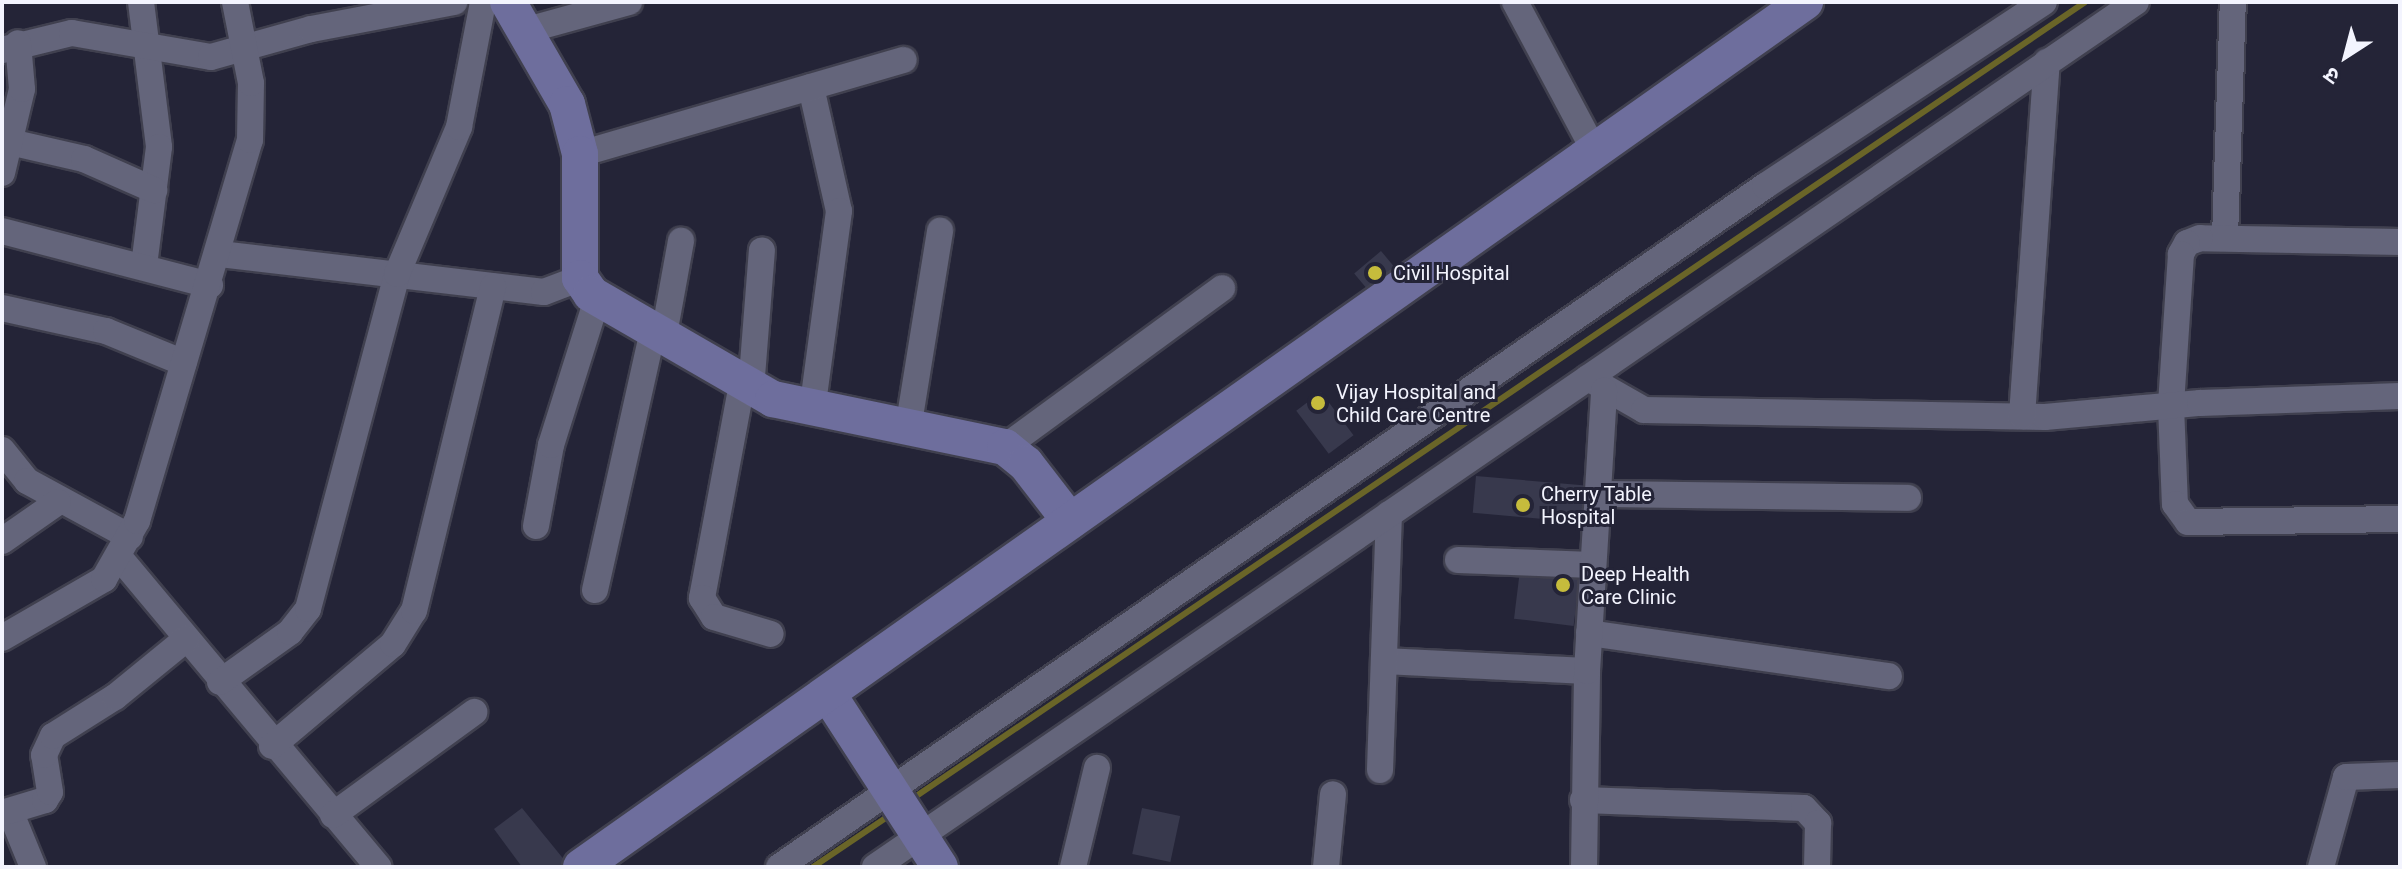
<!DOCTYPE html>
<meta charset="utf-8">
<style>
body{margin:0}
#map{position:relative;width:2402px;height:869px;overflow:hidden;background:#242437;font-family:Roboto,"Noto Sans Devanagari",sans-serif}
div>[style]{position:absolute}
.stream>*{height:6px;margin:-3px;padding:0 3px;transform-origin:3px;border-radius:3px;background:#6a6528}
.building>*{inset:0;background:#38394d;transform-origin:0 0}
.roads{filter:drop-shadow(2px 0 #40404f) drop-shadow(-2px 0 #40404f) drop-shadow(0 2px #40404f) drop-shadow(0 -2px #40404f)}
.street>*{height:26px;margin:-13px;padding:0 13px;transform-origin:13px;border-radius:13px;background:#64657b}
.secondary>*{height:36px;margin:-18px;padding:0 18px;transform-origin:18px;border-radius:18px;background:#6e6e9d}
.dots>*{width:22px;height:22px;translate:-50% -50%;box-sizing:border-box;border:4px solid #242437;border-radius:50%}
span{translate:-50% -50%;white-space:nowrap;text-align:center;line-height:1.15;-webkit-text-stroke:6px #242437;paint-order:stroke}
.poi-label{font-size:20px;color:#f3f4fe}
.left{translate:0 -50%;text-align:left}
.frame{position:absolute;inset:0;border:4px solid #f3f4fe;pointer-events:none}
.north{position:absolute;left:2306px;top:16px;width:80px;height:80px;-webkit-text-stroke:6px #242437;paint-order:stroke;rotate:216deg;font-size:22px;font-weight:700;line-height:32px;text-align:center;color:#f3f4fe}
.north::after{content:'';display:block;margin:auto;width:28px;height:36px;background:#f3f4fe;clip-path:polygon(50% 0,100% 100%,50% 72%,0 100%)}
</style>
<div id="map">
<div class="stream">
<i style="left:912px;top:799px;width:1418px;rotate:-34.19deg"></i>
<i style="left:813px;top:867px;width:97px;rotate:-34deg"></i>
</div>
<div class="building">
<i style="left:1381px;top:251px;width:25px;height:35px;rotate:50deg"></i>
<i style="left:1321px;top:392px;width:54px;height:31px;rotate:53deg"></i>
<i style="left:1476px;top:476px;width:110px;height:37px;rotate:5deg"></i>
<i style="left:1520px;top:570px;width:60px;height:49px;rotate:7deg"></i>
<i style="clip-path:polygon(522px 808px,570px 867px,522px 867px,494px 829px)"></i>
<i style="left:1142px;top:808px;width:39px;height:47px;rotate:12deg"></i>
</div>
<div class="roads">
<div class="street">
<i style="left:141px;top:2px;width:146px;rotate:82.9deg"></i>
<i style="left:159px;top:147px;width:119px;rotate:97.2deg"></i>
<i style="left:1515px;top:2px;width:170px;rotate:61.9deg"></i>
<i style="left:527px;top:30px;width:106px;rotate:-15.4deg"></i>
<i style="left:2px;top:50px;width:72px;rotate:-13.7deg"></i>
<i style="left:72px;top:33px;width:141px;rotate:9.8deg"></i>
<i style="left:211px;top:57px;width:104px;rotate:-15.6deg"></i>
<i style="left:311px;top:29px;width:146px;rotate:-10.7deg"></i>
<i style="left:811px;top:87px;width:127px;rotate:77.3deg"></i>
<i style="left:839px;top:211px;width:201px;rotate:97.7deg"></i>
<i style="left:10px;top:142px;width:76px;rotate:12.9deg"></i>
<i style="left:84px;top:159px;width:77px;rotate:23.9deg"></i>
<i style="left:580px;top:154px;width:337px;rotate:-16.2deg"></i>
<i style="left:2px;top:173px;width:86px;rotate:-76.6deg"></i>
<i style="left:22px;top:89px;width:46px;rotate:-95deg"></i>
<i style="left:2px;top:231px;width:215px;rotate:14.6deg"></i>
<i style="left:2225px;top:238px;width:236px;rotate:-88.1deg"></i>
<i style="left:2400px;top:242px;width:200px;rotate:-178.9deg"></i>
<i style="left:2200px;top:238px;width:14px;rotate:159deg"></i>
<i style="left:2187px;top:243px;width:13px;rotate:119deg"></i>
<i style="left:2181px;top:254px;width:152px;rotate:93.8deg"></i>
<i style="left:2171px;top:406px;width:98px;rotate:87.7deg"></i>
<i style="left:2175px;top:504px;width:22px;rotate:54deg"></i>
<i style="left:2188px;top:522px;width:212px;rotate:-0.8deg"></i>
<i style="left:220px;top:254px;width:326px;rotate:6.7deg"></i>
<i style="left:544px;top:292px;width:39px;rotate:-21deg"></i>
<i style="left:2px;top:308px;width:107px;rotate:12.5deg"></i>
<i style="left:106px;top:331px;width:84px;rotate:22.3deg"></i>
<i style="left:663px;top:340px;width:101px;rotate:-79.7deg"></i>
<i style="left:1588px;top:378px;width:64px;rotate:29.7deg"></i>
<i style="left:1644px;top:410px;width:401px;rotate:1deg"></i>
<i style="left:2045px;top:417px;width:156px;rotate:-5.2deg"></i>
<i style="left:2200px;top:403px;width:200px;rotate:-2deg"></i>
<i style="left:742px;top:384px;width:218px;rotate:100.6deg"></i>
<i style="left:702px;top:598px;width:22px;rotate:58deg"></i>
<i style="left:714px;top:617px;width:59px;rotate:16.6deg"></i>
<i style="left:751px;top:389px;width:139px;rotate:-85.5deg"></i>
<i style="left:2022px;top:416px;width:355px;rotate:-86deg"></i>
<i style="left:908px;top:429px;width:201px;rotate:-80.8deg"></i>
<i style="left:1005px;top:447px;width:269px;rotate:-36.2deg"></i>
<i style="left:2px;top:450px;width:40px;rotate:51deg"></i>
<i style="left:27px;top:481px;width:117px;rotate:28.5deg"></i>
<i style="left:1598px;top:494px;width:310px;rotate:0.7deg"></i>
<i style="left:536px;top:526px;width:82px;rotate:-79.5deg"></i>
<i style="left:551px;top:445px;width:153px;rotate:-72.5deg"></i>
<i style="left:2px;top:541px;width:68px;rotate:-34.9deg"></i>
<i style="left:120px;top:558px;width:403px;rotate:50.1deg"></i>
<i style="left:1458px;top:560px;width:135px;rotate:2.1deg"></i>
<i style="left:595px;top:590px;width:262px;rotate:-77.4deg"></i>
<i style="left:1589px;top:633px;width:303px;rotate:8.2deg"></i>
<i style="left:2px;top:638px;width:118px;rotate:-30deg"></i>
<i style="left:104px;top:579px;width:67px;rotate:-60.4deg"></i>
<i style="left:137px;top:521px;width:397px;rotate:-73.5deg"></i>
<i style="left:250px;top:140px;width:57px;rotate:-89deg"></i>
<i style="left:251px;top:83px;width:83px;rotate:-101.2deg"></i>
<i style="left:1384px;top:661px;width:203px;rotate:2.8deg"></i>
<i style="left:220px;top:682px;width:86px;rotate:-35.5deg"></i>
<i style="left:290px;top:632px;width:29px;rotate:-52deg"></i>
<i style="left:308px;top:609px;width:347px;rotate:-75.1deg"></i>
<i style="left:397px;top:274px;width:160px;rotate:-67.1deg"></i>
<i style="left:459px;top:127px;width:127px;rotate:-79.1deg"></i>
<i style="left:272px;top:746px;width:158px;rotate:-40.1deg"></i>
<i style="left:393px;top:644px;width:39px;rotate:-58deg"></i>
<i style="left:414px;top:611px;width:334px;rotate:-76.3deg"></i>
<i style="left:1380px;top:770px;width:256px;rotate:-88deg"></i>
<i style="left:1583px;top:800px;width:221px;rotate:2.1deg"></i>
<i style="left:1804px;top:808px;width:21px;rotate:47deg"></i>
<i style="left:1818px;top:823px;width:44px;rotate:91.3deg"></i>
<i style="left:10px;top:811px;width:61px;rotate:67.7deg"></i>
<i style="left:2px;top:813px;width:45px;rotate:-16.8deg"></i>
<i style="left:45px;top:800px;width:9px;rotate:-58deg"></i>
<i style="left:50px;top:792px;width:37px;rotate:-99deg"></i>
<i style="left:44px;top:755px;width:21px;rotate:-65deg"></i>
<i style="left:53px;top:736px;width:73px;rotate:-32.2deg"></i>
<i style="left:115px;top:697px;width:92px;rotate:-39.2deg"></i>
<i style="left:333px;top:815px;width:175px;rotate:-36.1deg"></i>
<i style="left:779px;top:867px;width:1198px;rotate:-34.63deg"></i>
<i style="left:1765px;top:186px;width:334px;rotate:-33.4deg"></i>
<i style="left:875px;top:867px;width:1529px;rotate:-34.45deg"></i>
<i style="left:1073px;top:867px;width:102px;rotate:-76.4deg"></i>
<i style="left:1326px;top:867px;width:73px;rotate:-84.5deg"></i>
<i style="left:1584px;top:867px;width:196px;rotate:-89.1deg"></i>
<i style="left:1587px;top:671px;width:281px;rotate:-86.5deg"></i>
<i style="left:2321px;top:867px;width:93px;rotate:-74.5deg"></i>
<i style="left:2346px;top:777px;width:54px;rotate:-2.1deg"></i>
</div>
<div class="secondary">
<i style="left:508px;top:2px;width:118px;rotate:60deg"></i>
<i style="left:567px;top:104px;width:52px;rotate:75.4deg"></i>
<i style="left:580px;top:154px;width:124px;rotate:90deg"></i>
<i style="left:580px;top:278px;width:19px;rotate:55deg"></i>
<i style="left:591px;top:294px;width:210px;rotate:30deg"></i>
<i style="left:773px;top:399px;width:237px;rotate:11.7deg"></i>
<i style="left:1005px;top:447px;width:27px;rotate:39deg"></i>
<i style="left:1026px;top:464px;width:72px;rotate:52.3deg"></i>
<i style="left:828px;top:694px;width:206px;rotate:57.1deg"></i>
<i style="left:581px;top:867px;width:1499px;rotate:-35.25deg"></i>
</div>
</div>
<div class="dots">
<i style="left:1375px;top:273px;background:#c6bc3c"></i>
<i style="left:1318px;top:403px;background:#c6bc3c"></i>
<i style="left:1523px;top:505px;background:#c6bc3c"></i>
<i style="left:1563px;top:585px;background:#c6bc3c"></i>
</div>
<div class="poi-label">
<span class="left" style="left:1393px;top:273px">Civil Hospital</span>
<span class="left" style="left:1336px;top:404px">Vijay Hospital and<br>Child Care Centre</span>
<span class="left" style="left:1541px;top:506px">Cherry Table<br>Hospital</span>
<span class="left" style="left:1581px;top:586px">Deep Health<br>Care Clinic</span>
</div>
<div class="frame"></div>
<div class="north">उ</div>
</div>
